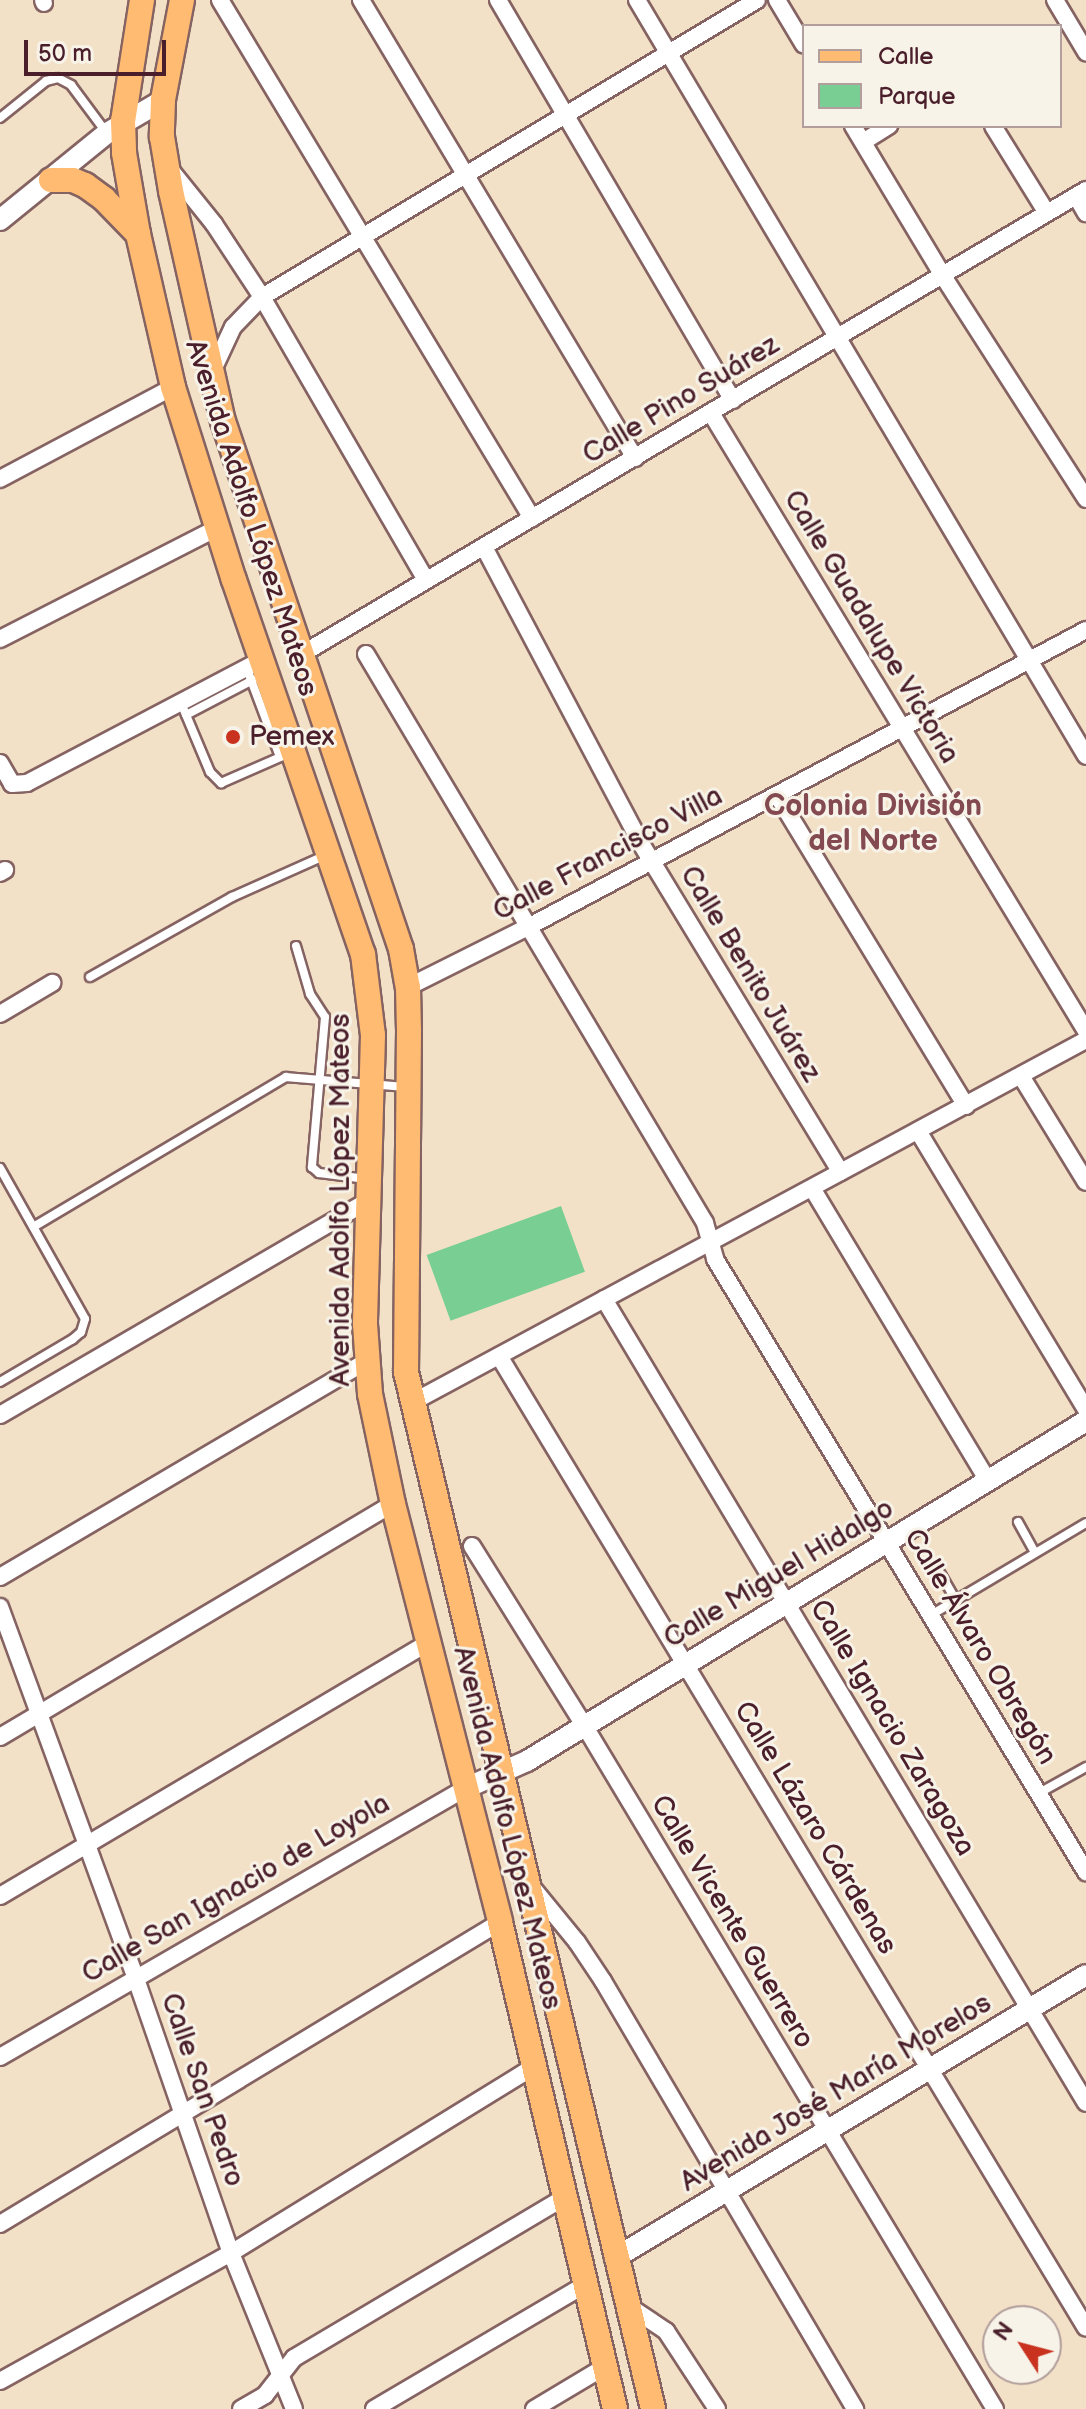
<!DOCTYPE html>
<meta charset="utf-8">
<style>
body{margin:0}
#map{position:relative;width:1086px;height:2409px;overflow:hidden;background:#f3e1c7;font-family:"Balsamiq Sans",sans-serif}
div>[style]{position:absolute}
.green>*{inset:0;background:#79cf93;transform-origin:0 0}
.roads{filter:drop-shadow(2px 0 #856362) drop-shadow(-2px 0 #856362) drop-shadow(0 2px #856362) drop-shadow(0 -2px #856362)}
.service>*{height:8px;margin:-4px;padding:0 4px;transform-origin:4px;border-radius:4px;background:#fff}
.minor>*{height:16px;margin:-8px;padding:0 8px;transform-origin:8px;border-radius:8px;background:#fff}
.tertiary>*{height:20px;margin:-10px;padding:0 10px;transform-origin:10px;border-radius:10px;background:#fff}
.primary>*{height:24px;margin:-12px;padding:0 12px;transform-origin:12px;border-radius:12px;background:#ffbb71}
.dots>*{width:22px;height:22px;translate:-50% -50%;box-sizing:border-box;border:4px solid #f7f3e8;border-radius:50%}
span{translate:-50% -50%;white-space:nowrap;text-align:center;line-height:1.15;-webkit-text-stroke:6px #f7f3e8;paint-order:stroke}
.street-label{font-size:28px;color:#4a1f2b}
.poi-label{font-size:28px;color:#4a1f2b}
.left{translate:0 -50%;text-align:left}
.neighbourhood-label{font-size:30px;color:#844a52;font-weight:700}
.legend{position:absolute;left:802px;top:24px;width:260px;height:104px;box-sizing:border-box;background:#f7f3e8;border:2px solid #b29e9c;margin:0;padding:10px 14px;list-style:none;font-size:24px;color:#4a1f2b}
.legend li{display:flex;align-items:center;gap:16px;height:40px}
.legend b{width:40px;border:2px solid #b29e9c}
.north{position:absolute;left:982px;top:2305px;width:80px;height:80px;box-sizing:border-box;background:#f7f3e8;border:2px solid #b29e9c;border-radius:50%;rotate:306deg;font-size:22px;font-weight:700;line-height:32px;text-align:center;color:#4a1f2b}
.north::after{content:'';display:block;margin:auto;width:28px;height:36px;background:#c8321e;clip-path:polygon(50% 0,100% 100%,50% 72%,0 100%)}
.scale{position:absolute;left:24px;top:40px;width:142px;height:36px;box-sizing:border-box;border:4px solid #4a1f2b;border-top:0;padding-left:10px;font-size:24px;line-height:28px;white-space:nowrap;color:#4a1f2b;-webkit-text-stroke:6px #f7f3e8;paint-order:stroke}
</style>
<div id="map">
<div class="green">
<i style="left:561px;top:1206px;width:70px;height:143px;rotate:70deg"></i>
</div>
<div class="roads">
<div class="service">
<i style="left:0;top:118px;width:59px;rotate:-38.8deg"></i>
<i style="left:46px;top:81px;width:12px;rotate:-14deg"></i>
<i style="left:58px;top:78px;width:15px;rotate:28deg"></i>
<i style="left:71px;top:85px;width:59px;rotate:53.3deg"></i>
<i style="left:247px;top:669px;width:94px;rotate:69.4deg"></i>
<i style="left:181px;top:703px;width:75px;rotate:67.2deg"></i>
<i style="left:210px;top:772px;width:16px;rotate:45deg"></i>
<i style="left:221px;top:783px;width:77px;rotate:-23.6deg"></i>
<i style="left:186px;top:715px;width:76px;rotate:-27.6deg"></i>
<i style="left:296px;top:946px;width:50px;rotate:73.7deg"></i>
<i style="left:310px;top:994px;width:27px;rotate:57deg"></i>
<i style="left:325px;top:1017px;width:151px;rotate:95deg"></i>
<i style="left:312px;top:1167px;width:9px;rotate:41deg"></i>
<i style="left:319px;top:1173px;width:48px;rotate:7.1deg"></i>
<i style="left:90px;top:977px;width:163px;rotate:-29.4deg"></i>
<i style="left:232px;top:897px;width:103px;rotate:-24.1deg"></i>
<i style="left:0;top:1168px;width:173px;rotate:60.6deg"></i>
<i style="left:85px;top:1319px;width:14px;rotate:107deg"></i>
<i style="left:81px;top:1332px;width:11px;rotate:139deg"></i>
<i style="left:73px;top:1339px;width:85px;rotate:149.5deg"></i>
<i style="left:35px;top:1226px;width:292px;rotate:-30.7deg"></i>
<i style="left:286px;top:1077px;width:119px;rotate:4.8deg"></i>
<i style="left:1018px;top:1522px;width:35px;rotate:61deg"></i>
<i style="left:939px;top:1571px;width:34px;rotate:60deg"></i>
<i style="left:931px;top:1615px;width:180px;rotate:-30.7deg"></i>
<i style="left:1039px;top:1793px;width:54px;rotate:-29deg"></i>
</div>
<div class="minor">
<i style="left:43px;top:0;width:3px;rotate:72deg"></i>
<i style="left:220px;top:0;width:605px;rotate:58.94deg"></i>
<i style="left:361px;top:0;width:534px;rotate:59.11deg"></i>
<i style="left:498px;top:0;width:464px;rotate:59.6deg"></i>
<i style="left:637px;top:0;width:879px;rotate:59.29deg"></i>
<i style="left:777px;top:0;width:52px;rotate:59deg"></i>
<i style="left:1055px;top:0;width:61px;rotate:59.2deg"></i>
<i style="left:853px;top:126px;width:175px;rotate:59deg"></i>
<i style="left:943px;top:276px;width:265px;rotate:57.3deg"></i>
<i style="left:993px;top:126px;width:102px;rotate:58.2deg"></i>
<i style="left:863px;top:142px;width:31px;rotate:-32deg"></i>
<i style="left:169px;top:168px;width:72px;rotate:51.2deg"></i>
<i style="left:214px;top:224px;width:87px;rotate:56.7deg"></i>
<i style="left:262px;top:297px;width:327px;rotate:59.9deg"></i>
<i style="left:1076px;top:196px;width:20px;rotate:60deg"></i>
<i style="left:213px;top:370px;width:47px;rotate:-65.1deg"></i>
<i style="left:233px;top:327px;width:42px;rotate:-46deg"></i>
<i style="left:262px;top:297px;width:577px;rotate:-30.96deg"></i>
<i style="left:711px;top:413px;width:723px;rotate:58.75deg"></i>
<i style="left:0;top:479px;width:196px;rotate:-28deg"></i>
<i style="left:484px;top:547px;width:334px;rotate:62.1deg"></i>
<i style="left:640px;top:842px;width:386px;rotate:58.7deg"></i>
<i style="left:0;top:639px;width:246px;rotate:-27.1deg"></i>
<i style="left:302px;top:654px;width:911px;rotate:-30.62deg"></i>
<i style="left:366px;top:654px;width:662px;rotate:59.21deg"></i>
<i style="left:705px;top:1223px;width:37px;rotate:74deg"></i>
<i style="left:715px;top:1259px;width:717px;rotate:58.82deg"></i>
<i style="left:0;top:763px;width:24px;rotate:60deg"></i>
<i style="left:12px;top:784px;width:15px;rotate:-4deg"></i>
<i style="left:27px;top:783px;width:267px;rotate:-27.7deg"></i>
<i style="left:777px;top:795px;width:364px;rotate:58.7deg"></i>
<i style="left:0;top:873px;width:6px;rotate:-31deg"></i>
<i style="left:408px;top:987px;width:134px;rotate:-26.6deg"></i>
<i style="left:528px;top:927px;width:632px;rotate:-28.02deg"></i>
<i style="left:0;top:1014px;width:61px;rotate:-30.8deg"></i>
<i style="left:1021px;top:1076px;width:124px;rotate:58.5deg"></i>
<i style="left:918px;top:1131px;width:326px;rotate:58.9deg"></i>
<i style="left:812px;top:1188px;width:342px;rotate:59deg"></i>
<i style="left:604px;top:1299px;width:937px;rotate:59.06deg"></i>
<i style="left:499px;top:1356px;width:1135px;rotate:58.87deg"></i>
<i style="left:413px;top:1402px;width:764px;rotate:-28.28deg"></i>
<i style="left:0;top:1415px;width:426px;rotate:-30.2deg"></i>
<i style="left:472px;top:1546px;width:211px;rotate:58deg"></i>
<i style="left:584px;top:1725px;width:798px;rotate:59deg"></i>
<i style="left:0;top:1577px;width:426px;rotate:-30.5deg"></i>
<i style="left:0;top:1607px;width:396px;rotate:69.9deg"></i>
<i style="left:136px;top:1979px;width:290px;rotate:70.9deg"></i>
<i style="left:231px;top:2253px;width:168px;rotate:68deg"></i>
<i style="left:0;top:1737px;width:457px;rotate:-30.7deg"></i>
<i style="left:532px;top:1887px;width:71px;rotate:50.7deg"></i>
<i style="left:577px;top:1942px;width:47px;rotate:56.3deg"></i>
<i style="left:603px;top:1981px;width:497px;rotate:59.5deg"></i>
<i style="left:0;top:1896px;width:499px;rotate:-30.6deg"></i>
<i style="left:0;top:2057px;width:538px;rotate:-30deg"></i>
<i style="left:0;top:2224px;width:584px;rotate:-31.13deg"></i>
<i style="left:627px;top:2305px;width:47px;rotate:33.7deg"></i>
<i style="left:666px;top:2331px;width:93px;rotate:56.8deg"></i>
<i style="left:0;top:2381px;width:264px;rotate:-29deg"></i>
<i style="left:231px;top:2253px;width:357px;rotate:-31.6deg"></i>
<i style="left:241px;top:2409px;width:28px;rotate:-30deg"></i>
<i style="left:265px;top:2395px;width:47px;rotate:-51.9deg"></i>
<i style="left:294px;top:2358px;width:315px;rotate:-30.7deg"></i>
<i style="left:374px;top:2409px;width:246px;rotate:-30.5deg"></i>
<i style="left:534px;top:2409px;width:84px;rotate:-30.8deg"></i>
</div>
<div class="tertiary">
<i style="left:0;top:220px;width:138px;rotate:-39.1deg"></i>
<i style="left:107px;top:133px;width:65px;rotate:-30.5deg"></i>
<i style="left:466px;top:1788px;width:67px;rotate:-23.9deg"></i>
<i style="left:527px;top:1761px;width:654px;rotate:-31.31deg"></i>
<i style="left:615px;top:2258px;width:549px;rotate:-31deg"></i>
</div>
<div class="primary">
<i style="left:142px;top:0;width:122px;rotate:98.9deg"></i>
<i style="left:123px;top:121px;width:32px;rotate:88deg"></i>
<i style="left:124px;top:153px;width:82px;rotate:80.2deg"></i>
<i style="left:138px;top:234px;width:157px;rotate:77.1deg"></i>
<i style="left:173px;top:387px;width:202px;rotate:72.5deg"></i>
<i style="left:234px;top:580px;width:396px;rotate:71deg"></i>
<i style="left:363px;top:954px;width:82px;rotate:83deg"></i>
<i style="left:373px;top:1035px;width:289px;rotate:91.6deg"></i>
<i style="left:365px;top:1324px;width:70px;rotate:85.9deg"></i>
<i style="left:370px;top:1394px;width:112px;rotate:78.2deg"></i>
<i style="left:393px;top:1504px;width:431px;rotate:75.6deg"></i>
<i style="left:500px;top:1922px;width:500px;rotate:76.71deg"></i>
<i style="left:182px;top:0;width:102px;rotate:100.8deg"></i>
<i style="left:163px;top:100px;width:37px;rotate:92deg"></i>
<i style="left:162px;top:137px;width:55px;rotate:80.5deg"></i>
<i style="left:171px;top:191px;width:236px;rotate:77.3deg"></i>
<i style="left:223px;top:421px;width:557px;rotate:71.37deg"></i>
<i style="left:401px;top:949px;width:39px;rotate:80deg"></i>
<i style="left:408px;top:987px;width:43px;rotate:88.7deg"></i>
<i style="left:409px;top:1030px;width:342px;rotate:90.5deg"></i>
<i style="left:406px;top:1372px;width:1066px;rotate:76.6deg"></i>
<i style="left:51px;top:180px;width:22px"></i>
<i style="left:73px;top:180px;width:13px;rotate:23deg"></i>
<i style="left:85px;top:185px;width:24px;rotate:36deg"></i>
<i style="left:104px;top:199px;width:49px;rotate:45.8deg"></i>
</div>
</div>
<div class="dots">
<i style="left:233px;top:737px;background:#c8321e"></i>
</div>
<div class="street-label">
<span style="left:681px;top:400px;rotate:-31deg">Calle Pino Suárez</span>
<span style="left:251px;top:518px;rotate:72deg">Avenida Adolfo López Mateos</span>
<span style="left:871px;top:627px;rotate:59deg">Calle Guadalupe Victoria</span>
<span style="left:608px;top:854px;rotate:-28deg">Calle Francisco Villa</span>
<span style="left:750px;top:974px;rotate:59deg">Calle Benito Juárez</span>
<span style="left:341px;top:1200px;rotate:-90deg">Avenida Adolfo López Mateos</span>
<span style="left:779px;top:1574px;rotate:-31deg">Calle Miguel Hidalgo</span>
<span style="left:980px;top:1647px;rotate:59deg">Calle Álvaro Obregón</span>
<span style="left:892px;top:1728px;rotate:59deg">Calle Ignacio Zaragoza</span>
<span style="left:507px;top:1828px;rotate:76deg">Avenida Adolfo López Mateos</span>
<span style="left:815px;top:1828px;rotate:59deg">Calle Lázaro Cárdenas</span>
<span style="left:236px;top:1889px;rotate:-30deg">Calle San Ignacio de Loyola</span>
<span style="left:732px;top:1922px;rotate:59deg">Calle Vicente Guerrero</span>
<span style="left:202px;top:2090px;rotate:71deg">Calle San Pedro</span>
<span style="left:836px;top:2093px;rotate:-31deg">Avenida José María Morelos</span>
</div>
<div class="poi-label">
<span class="left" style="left:249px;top:737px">Pemex</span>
</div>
<div class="neighbourhood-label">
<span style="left:873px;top:823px">Colonia División<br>del Norte</span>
</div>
<ul class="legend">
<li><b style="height:10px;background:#ffbb71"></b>Calle</li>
<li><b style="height:22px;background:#79cf93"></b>Parque</li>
</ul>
<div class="north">N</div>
<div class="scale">50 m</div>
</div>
